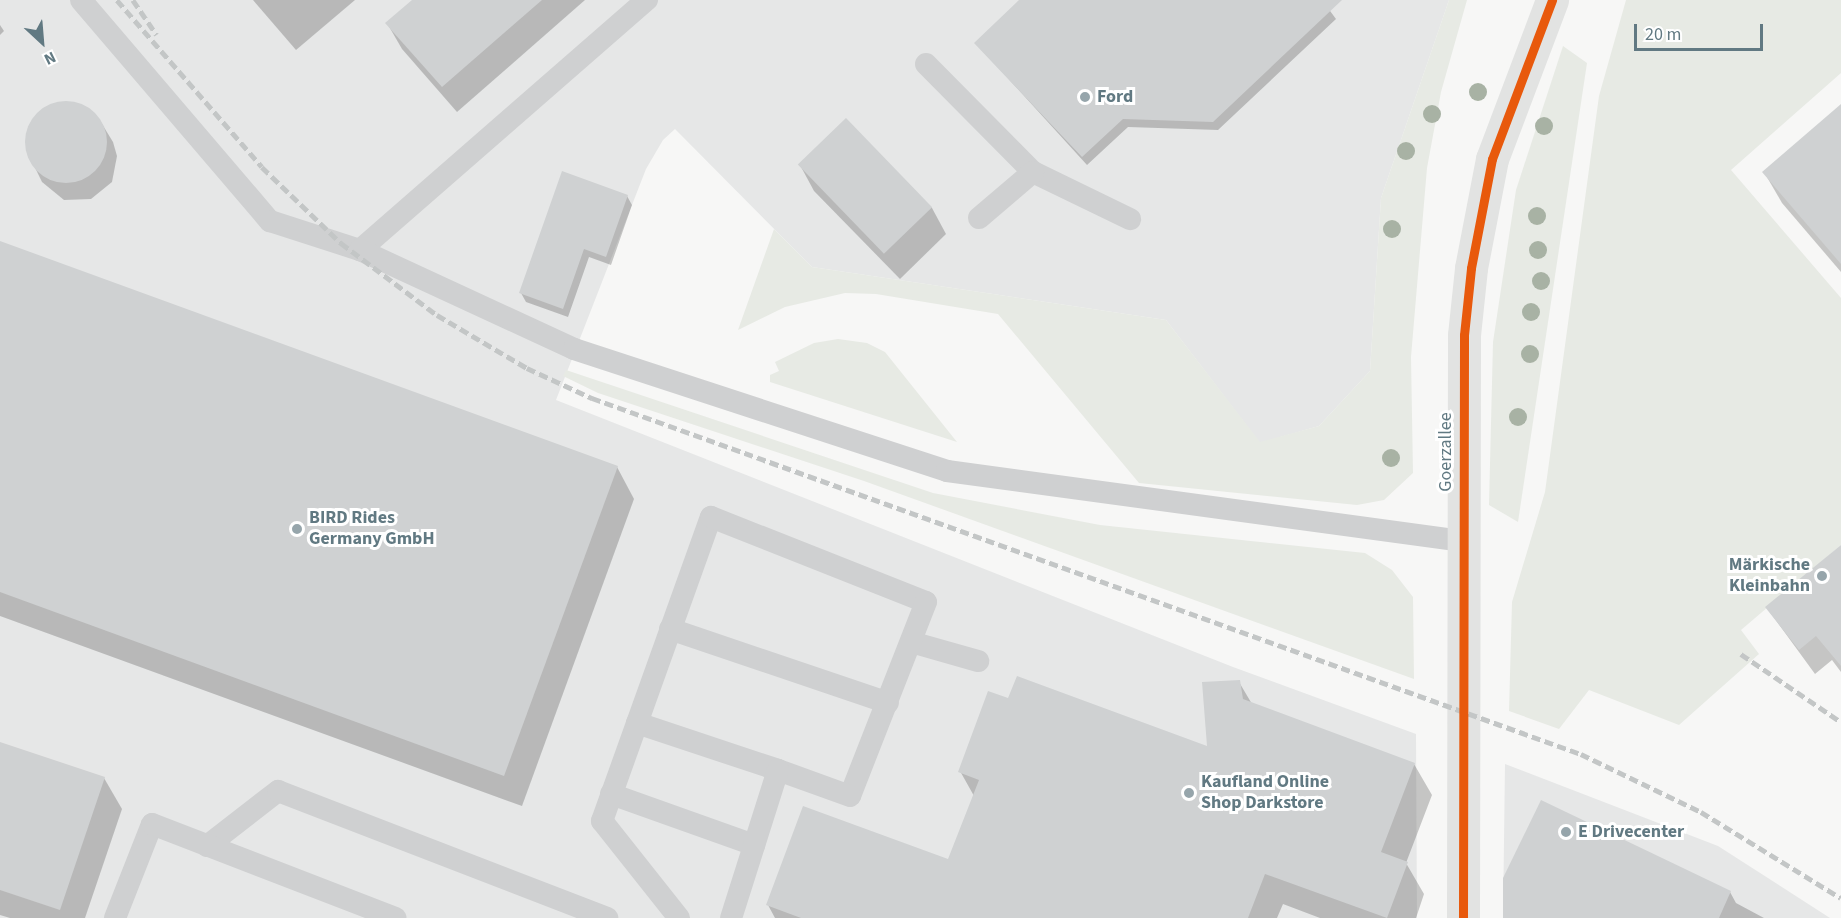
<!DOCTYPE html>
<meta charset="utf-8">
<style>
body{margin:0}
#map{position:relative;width:1841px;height:918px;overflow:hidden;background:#f7f7f6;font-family:"Source Sans 3",sans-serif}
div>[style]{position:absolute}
.built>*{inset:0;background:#e6e7e7}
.green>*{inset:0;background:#e7eae4}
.shadow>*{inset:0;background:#0003}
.building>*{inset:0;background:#cfd1d2;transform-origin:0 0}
.round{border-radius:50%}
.lane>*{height:22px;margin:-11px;padding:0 11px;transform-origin:11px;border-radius:11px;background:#cfd0d1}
.secondary>*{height:33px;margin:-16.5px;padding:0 16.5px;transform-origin:16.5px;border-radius:16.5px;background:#e2e3e2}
.rail>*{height:4.5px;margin-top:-2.25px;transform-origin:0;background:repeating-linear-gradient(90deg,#c3c6c6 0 9px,transparent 0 13.5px)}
.cycleway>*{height:9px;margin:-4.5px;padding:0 4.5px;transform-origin:4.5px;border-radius:4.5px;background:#e8590c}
.trees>*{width:18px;height:18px;margin:-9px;border-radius:50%;background:#a8b2a4}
.dots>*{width:16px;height:16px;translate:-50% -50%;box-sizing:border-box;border:3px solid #fff;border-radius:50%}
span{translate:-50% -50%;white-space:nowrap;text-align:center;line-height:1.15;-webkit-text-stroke:6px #fff;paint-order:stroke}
.poi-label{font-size:18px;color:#617982;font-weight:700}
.left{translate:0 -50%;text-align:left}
.right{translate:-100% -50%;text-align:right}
.street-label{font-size:18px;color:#617982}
.north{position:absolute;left:12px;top:12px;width:60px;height:60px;-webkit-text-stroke:4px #fff;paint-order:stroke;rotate:154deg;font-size:16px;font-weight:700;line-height:24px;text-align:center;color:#617982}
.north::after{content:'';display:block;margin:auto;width:21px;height:27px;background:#617982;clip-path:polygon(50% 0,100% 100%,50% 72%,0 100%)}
.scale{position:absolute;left:1634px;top:24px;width:129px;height:27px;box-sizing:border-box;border:3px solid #617982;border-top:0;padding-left:8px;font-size:18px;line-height:21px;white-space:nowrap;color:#617982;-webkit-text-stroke:4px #fff;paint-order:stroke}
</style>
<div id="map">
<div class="built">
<i style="clip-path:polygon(0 0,1449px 0,1381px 198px,1370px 371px,1319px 426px,1260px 443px,1166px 320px,812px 267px,675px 129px,663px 140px,646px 169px,556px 400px,1233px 667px,1416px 734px,1417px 918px,0 918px)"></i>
<i style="clip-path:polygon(1505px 764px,1718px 846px,1830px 918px,1503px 918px)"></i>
</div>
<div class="green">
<i style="clip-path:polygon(1449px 0,1467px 0,1441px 92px,1427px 168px,1411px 357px,1413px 473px,1384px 500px,1357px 505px,1139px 483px,998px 314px,876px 294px,845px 293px,785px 307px,738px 330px,774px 229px,812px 267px,1166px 320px,1260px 442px,1319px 426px,1370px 371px,1381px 198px)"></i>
<i style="clip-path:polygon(1626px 0,1841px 0,1841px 73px,1731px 170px,1841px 298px,1841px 545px,1741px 630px,1759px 654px,1679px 725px,1589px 690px,1559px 729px,1509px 711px,1512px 602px,1545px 492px,1599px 96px)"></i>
<i style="clip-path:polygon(1563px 46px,1587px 63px,1518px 522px,1489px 505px,1493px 342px,1516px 190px)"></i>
<i style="clip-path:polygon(838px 339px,867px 343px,885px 352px,957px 442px,770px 382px,770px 375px,779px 371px,775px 362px,814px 343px)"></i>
<i style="clip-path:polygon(566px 370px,933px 493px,1100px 525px,1365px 553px,1392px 570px,1413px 597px,1414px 679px,864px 481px,598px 393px,563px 376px)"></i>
</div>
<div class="shadow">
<i style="clip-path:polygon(253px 0,355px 0,296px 50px)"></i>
<i style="clip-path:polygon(414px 0,585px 0,457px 112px,402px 49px,387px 23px)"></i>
<i style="clip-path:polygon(1021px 0,1322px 0,1336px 19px,1218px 130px,1128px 127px,1087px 165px,976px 43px)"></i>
<i style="clip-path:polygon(0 25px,4px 31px,0 35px)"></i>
<i style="clip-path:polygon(59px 103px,84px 106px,102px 124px,113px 142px,117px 156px,112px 182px,91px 199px,64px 200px,42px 182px,27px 151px,30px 126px,47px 107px)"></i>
<i style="clip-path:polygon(1841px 106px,1841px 272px,1782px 203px,1764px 172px)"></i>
<i style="clip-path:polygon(846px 120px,932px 208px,946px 234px,900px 279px,814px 191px,800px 165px)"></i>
<i style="clip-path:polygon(627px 196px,632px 205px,611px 265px,589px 257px,568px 317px,526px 302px,521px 293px)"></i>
<i style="clip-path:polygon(0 243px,617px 467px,634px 499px,522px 806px,0 616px)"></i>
<i style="clip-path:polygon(1841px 547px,1841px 672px,1832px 660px,1815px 674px,1767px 608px)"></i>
<i style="clip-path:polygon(1239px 682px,1252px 704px,1414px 764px,1432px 795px,1406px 863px,1424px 894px,1416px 918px,1320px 918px,1283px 904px,1277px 918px,775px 918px,768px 905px,949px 861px,974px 796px,960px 771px,1009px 700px,1209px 748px)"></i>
<i style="clip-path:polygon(0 744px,104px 778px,122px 809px,85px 918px,10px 918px,0 915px)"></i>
<i style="clip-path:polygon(1730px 892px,1736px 903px,1764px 918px,1505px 918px)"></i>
</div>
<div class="building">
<i style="clip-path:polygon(412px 0,542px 0,442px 87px,385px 23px)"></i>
<i style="clip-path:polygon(1019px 0,1342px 0,1213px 122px,1123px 119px,1082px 157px,974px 43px)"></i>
<i class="round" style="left:25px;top:101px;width:82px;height:82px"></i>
<i style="clip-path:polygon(1841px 104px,1841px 264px,1762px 172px)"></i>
<i style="left:846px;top:118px;width:124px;height:67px;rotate:46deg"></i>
<i style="clip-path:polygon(562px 171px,628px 195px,606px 257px,584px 249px,563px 309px,519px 293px)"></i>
<i style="clip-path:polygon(0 241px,618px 466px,504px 776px,0 592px)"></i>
<i style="clip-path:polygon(1841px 545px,1841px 666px,1816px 636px,1799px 650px,1765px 607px)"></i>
<i style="clip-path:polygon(1017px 676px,1207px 746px,1202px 682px,1240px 680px,1243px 699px,1415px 763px,1381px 852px,1408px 862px,1387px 918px,1265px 874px,1248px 918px,801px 918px,766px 905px,803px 806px,948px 859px,979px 780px,958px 772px,988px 691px,1008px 698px)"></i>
<i style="clip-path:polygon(0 742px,105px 777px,60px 910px,0 890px)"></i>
<i style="clip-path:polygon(1541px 800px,1731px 891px,1719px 918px,1503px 918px,1503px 878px)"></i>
</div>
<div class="lane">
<i style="left:81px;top:0;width:291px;rotate:49.5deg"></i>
<i style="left:270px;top:221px;width:95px;rotate:17.9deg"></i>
<i style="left:360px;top:250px;width:381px;rotate:-41.1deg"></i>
<i style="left:926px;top:64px;width:152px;rotate:45.3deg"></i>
<i style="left:1033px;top:172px;width:108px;rotate:25.9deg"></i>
<i style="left:979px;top:218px;width:71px;rotate:-40.4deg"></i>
<i style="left:360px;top:250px;width:236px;rotate:24.8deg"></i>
<i style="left:574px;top:349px;width:392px;rotate:18.1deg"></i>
<i style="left:947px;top:471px;width:521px;rotate:7.73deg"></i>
<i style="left:670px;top:629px;width:230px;rotate:18.7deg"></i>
<i style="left:911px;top:642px;width:70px;rotate:15.8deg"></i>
<i style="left:637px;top:723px;width:149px;rotate:18.4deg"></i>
<i style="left:611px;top:794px;width:152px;rotate:19.6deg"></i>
<i style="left:207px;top:846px;width:90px;rotate:-37.8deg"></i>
<i style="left:278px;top:791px;width:353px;rotate:21.1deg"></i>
<i style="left:115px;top:918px;width:101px;rotate:-68.5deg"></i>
<i style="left:152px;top:824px;width:261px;rotate:21.1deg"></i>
<i style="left:679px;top:918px;width:124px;rotate:-128.4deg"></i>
<i style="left:602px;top:821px;width:323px;rotate:-70.3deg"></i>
<i style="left:711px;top:517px;width:231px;rotate:21.6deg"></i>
<i style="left:926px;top:602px;width:208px;rotate:111.4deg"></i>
<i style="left:850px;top:796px;width:77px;rotate:-160.1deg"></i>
<i style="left:778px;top:770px;width:155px;rotate:107.6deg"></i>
</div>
<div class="secondary">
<i style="left:1463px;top:918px;width:583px;rotate:-89.9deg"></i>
<i style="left:1464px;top:335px;width:67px;rotate:-84deg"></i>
<i style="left:1471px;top:268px;width:111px;rotate:-79.1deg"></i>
<i style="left:1492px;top:159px;width:170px;rotate:-69.3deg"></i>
</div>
<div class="rail">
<i style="left:117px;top:0;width:221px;rotate:49deg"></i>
<i style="left:262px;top:167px;width:110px;rotate:43.9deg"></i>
<i style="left:341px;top:243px;width:120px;rotate:36.9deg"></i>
<i style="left:437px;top:315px;width:104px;rotate:30.5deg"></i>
<i style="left:527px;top:368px;width:72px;rotate:24.8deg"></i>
<i style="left:592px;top:398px;width:1051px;rotate:19.8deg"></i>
<i style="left:1581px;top:754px;width:133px;rotate:25.8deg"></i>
<i style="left:1701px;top:812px;width:164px;rotate:31.6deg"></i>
<i style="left:133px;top:0;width:42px;rotate:55.6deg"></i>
<i style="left:1741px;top:654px;width:121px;rotate:34.2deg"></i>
</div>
<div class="cycleway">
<i style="left:1463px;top:918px;width:583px;rotate:-89.9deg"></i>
<i style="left:1464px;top:335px;width:67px;rotate:-84deg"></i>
<i style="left:1471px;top:268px;width:111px;rotate:-79.1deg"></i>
<i style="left:1492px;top:159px;width:170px;rotate:-69.3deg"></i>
</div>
<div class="trees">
<i style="left:1478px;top:92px"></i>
<i style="left:1432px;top:114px"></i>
<i style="left:1544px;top:126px"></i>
<i style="left:1406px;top:151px"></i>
<i style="left:1537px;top:216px"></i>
<i style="left:1392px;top:229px"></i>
<i style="left:1538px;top:250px"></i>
<i style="left:1541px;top:281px"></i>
<i style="left:1531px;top:312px"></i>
<i style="left:1530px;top:354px"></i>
<i style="left:1518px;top:417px"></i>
<i style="left:1391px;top:458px"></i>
</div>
<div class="dots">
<i style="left:1085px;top:97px;background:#96a5ab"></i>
<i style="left:297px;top:529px;background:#96a5ab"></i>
<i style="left:1822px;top:576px;background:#96a5ab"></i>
<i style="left:1189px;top:793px;background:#96a5ab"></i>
<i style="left:1566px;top:832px;background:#96a5ab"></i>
</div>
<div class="poi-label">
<span class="left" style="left:1097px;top:97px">Ford</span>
<span class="left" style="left:309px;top:529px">BIRD Rides<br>Germany GmbH</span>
<span class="right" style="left:1810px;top:576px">Märkische<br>Kleinbahn</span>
<span class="left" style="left:1201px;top:793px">Kaufland Online<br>Shop Darkstore</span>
<span class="left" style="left:1578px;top:832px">E Drivecenter</span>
</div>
<div class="street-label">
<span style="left:1446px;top:452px;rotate:-90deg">Goerzallee</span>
</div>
<div class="north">N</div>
<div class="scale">20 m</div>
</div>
